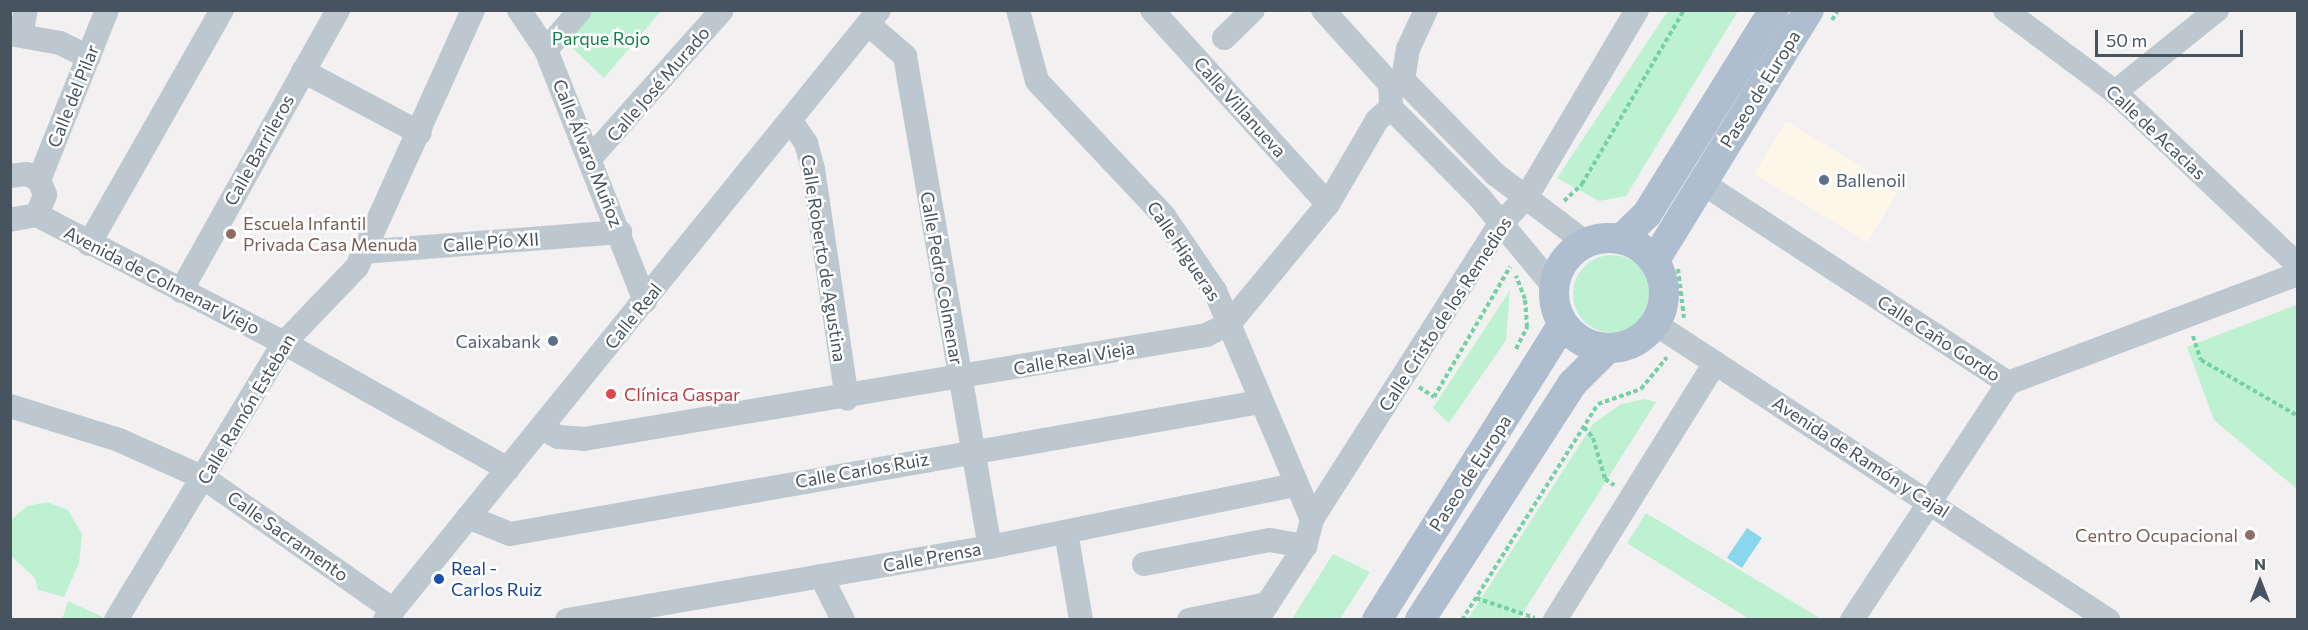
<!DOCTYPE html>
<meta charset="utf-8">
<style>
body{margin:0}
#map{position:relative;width:2308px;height:630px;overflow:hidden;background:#f2f0f0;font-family:Commissioner,sans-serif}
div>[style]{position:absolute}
.commercial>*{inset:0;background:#fdf7e9;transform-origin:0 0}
.green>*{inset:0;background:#bdf1d2}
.round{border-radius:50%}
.water>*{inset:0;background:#89d7ef;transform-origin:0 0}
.path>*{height:4px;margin-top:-2px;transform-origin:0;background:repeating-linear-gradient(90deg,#74d0a5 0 4.5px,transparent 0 7.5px)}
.minor>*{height:24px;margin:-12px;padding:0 12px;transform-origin:12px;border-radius:12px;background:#bdc7cf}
.major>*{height:30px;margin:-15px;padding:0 15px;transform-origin:15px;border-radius:15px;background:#afbecf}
.major>.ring{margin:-15px;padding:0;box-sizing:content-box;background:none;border:30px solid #afbecf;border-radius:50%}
.dots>*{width:16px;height:16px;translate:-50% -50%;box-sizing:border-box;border:3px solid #fff;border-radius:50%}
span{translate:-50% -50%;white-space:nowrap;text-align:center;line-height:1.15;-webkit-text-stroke:5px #fff;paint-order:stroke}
.park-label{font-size:18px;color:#14834e}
.street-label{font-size:18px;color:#47535e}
.service-label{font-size:18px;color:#4e5e75}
.left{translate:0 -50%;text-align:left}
.right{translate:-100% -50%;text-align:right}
.education-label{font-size:18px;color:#785e54}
.health-label{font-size:18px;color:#be3a42}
.transit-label{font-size:18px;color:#164399}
.frame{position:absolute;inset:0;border:12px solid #47535e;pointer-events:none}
.north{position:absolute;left:2230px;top:552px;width:60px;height:60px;-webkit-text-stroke:4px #fff;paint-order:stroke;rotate:0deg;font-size:16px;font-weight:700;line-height:24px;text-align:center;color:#47535e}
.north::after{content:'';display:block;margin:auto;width:21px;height:27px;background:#47535e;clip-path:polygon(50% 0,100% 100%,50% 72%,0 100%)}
.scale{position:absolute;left:2095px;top:30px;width:148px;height:27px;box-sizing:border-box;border:3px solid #47535e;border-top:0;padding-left:8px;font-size:18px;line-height:21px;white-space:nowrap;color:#47535e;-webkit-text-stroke:4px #fff;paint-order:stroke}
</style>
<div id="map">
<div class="commercial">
<i style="left:1786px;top:121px;width:132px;height:62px;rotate:31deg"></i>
</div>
<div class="green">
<i style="clip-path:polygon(588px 11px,661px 11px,604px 78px,564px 40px)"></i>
<i style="clip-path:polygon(1668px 11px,1738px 11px,1626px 196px,1599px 201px,1557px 178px)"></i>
<i class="round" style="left:1573px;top:255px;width:78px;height:78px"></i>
<i style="clip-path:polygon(1510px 290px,1506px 340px,1449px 423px,1433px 408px)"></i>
<i style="clip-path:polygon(2296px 305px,2298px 307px,2297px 489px,2214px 420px,2187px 347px)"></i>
<i style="clip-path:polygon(1645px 399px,1656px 402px,1519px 619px,1468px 619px,1593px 424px,1621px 404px)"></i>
<i style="clip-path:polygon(47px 502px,68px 510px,82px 534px,79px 563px,64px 597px,38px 590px,35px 578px,11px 556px,11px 520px,27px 506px)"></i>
<i style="clip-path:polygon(1646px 513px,1821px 619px,1749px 619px,1627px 543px)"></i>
<i style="clip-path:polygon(1333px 554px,1370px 572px,1340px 619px,1292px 619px)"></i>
<i style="clip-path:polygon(68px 601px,107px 619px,62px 620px)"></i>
</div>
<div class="water">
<i style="left:1747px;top:528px;width:18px;height:36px;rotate:34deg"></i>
</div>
<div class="path">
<i style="left:1832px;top:20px;width:12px;rotate:-59deg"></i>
<i style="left:1564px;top:201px;width:25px;rotate:-43deg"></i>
<i style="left:1582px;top:184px;width:202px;rotate:-59.6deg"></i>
<i style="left:1678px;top:269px;width:49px;rotate:83deg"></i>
<i style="left:2193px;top:336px;width:25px;rotate:72deg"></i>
<i style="left:2201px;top:360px;width:112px;rotate:30deg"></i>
<i style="left:1516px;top:349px;width:25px;rotate:-63deg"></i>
<i style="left:1527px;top:327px;width:28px;rotate:-94deg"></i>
<i style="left:1525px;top:299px;width:25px;rotate:-111deg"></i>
<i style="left:1419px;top:387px;width:18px;rotate:34deg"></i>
<i style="left:1434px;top:397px;width:151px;rotate:-59.7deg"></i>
<i style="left:1584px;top:427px;width:14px;rotate:51deg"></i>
<i style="left:1593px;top:438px;width:43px;rotate:73.7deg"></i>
<i style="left:1605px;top:479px;width:11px;rotate:34deg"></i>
<i style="left:1476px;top:598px;width:62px;rotate:18.7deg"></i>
<i style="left:1462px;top:620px;width:255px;rotate:-57.8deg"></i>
<i style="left:1598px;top:404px;width:46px;rotate:-19.2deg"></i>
<i style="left:1641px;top:389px;width:41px;rotate:-50.9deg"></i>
</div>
<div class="minor">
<i style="left:519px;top:10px;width:48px;rotate:56deg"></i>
<i style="left:546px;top:50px;width:270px;rotate:68.5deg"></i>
<i style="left:1018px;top:10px;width:73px;rotate:75deg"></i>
<i style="left:1037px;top:81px;width:185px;rotate:46.7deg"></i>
<i style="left:1164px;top:216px;width:91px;rotate:55.8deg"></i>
<i style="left:1215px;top:291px;width:248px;rotate:67deg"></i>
<i style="left:1152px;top:10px;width:262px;rotate:47.8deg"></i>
<i style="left:1323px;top:10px;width:100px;rotate:47.8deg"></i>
<i style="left:2005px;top:10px;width:137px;rotate:36.7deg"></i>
<i style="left:2115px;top:92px;width:252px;rotate:43.4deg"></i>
<i style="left:868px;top:24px;width:49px;rotate:40.9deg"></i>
<i style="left:905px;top:56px;width:498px;rotate:80.2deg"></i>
<i style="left:10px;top:34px;width:51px;rotate:10.2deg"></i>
<i style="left:60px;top:43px;width:32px;rotate:26deg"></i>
<i style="left:21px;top:35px;width:25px;rotate:-79deg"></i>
<i style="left:1224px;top:38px;width:40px;rotate:-44deg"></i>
<i style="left:546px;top:50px;width:52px;rotate:-49.6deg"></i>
<i style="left:303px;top:71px;width:132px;rotate:27.9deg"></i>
<i style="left:1403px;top:80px;width:132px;rotate:45.6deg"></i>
<i style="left:1495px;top:174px;width:114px;rotate:37.2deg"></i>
<i style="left:1403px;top:80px;width:31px;rotate:-81deg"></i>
<i style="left:1408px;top:49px;width:43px;rotate:-65.2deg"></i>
<i style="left:2115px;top:92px;width:131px;rotate:-38.8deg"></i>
<i style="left:1391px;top:108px;width:128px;rotate:45.3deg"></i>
<i style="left:1481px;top:199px;width:114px;rotate:50.3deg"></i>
<i style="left:791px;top:121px;width:27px;rotate:56deg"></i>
<i style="left:806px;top:143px;width:27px;rotate:75deg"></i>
<i style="left:813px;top:169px;width:232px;rotate:81.6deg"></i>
<i style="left:592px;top:156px;width:195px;rotate:-48.3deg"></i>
<i style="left:10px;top:176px;width:17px;rotate:-7deg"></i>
<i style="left:27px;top:174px;width:13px;rotate:27deg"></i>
<i style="left:39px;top:180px;width:16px;rotate:68deg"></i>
<i style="left:45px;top:195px;width:22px;rotate:112deg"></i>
<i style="left:37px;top:215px;width:27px;rotate:170deg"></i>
<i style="left:39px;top:180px;width:183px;rotate:-68.2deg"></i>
<i style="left:1701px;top:182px;width:367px;rotate:33.2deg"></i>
<i style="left:37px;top:215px;width:278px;rotate:27.4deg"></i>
<i style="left:284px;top:343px;width:257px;rotate:29.4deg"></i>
<i style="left:89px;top:244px;width:269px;rotate:-60.4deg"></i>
<i style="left:361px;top:252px;width:260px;rotate:-4.4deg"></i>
<i style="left:181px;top:291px;width:322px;rotate:-60.8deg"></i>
<i style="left:1654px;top:323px;width:543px;rotate:33.19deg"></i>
<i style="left:2008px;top:383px;width:310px;rotate:-20.6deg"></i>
<i style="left:10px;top:406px;width:114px;rotate:17.3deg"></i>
<i style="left:119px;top:440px;width:93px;rotate:24.1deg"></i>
<i style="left:204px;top:478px;width:231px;rotate:34.9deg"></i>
<i style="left:542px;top:428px;width:18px;rotate:29deg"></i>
<i style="left:558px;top:437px;width:26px;rotate:4deg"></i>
<i style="left:584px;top:439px;width:631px;rotate:-9.49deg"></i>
<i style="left:1206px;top:335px;width:25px;rotate:-26deg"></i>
<i style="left:1229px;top:324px;width:156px;rotate:-50.5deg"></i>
<i style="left:1328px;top:204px;width:97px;rotate:-59.7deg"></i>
<i style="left:1377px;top:120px;width:18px;rotate:-41deg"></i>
<i style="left:1391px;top:108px;width:24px;rotate:-92deg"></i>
<i style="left:468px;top:517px;width:45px;rotate:22deg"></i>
<i style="left:510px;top:534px;width:762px;rotate:-9.98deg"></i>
<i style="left:1066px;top:532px;width:89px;rotate:80.3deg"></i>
<i style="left:1144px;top:564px;width:128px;rotate:-10.8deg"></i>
<i style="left:1270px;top:540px;width:36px;rotate:10deg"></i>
<i style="left:821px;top:576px;width:49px;rotate:63.4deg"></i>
<i style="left:116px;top:620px;width:324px;rotate:-58.8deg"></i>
<i style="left:284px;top:343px;width:105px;rotate:-46.2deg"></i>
<i style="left:357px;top:267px;width:282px;rotate:-65.7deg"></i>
<i style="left:385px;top:620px;width:785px;rotate:-51deg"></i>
<i style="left:567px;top:620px;width:429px;rotate:-9.8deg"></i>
<i style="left:990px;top:547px;width:311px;rotate:-11.5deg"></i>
<i style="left:1189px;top:620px;width:80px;rotate:-11.6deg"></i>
<i style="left:1257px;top:620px;width:88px;rotate:-57deg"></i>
<i style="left:1305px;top:546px;width:28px;rotate:-75deg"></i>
<i style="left:1312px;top:519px;width:346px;rotate:-57.5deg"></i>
<i style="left:1498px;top:227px;width:42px;rotate:-46.9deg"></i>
<i style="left:1527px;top:196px;width:216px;rotate:-59.4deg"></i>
<i style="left:1555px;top:620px;width:303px;rotate:-58.1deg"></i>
<i style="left:1852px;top:620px;width:284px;rotate:-56.6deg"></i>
</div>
<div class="major">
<i class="ring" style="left:1554px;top:238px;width:80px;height:80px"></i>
<i style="left:1621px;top:239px;width:36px;rotate:-44deg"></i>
<i style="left:1647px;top:214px;width:240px;rotate:-58.1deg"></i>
<i style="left:1655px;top:260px;width:294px;rotate:-58.4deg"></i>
<i style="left:1377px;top:620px;width:348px;rotate:-57.9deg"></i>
<i style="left:1420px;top:620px;width:281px;rotate:-57.2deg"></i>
<i style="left:1572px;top:384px;width:49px;rotate:-45deg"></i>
</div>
<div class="dots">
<i style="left:1824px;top:180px;background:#5c6f8a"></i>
<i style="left:231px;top:234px;background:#8d6e63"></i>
<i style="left:553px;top:341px;background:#5c6f8a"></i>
<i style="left:611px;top:394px;background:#e0444e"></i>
<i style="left:2250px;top:535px;background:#8d6e63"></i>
<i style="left:439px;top:579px;background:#1a4fb4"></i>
</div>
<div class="park-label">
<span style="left:601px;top:38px">Parque Rojo</span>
</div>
<div class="street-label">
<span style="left:658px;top:84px;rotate:-49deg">Calle José Murado</span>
<span style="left:1760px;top:89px;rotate:-58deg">Paseo de Europa</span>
<span style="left:73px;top:96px;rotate:-68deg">Calle del Pilar</span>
<span style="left:1240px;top:107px;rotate:48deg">Calle Villanueva</span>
<span style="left:2156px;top:132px;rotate:43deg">Calle de Acacias</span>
<span style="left:259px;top:150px;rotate:-61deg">Calle Barrileros</span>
<span style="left:588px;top:153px;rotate:68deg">Calle Álvaro Muñoz</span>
<span style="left:491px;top:242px;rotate:-4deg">Calle Pío XII</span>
<span style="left:1184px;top:251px;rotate:56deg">Calle Higueras</span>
<span style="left:824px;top:258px;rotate:81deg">Calle Roberto de Agustina</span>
<span style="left:942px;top:278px;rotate:80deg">Calle Pedro Colmenar</span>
<span style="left:162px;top:280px;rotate:27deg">Avenida de Colmenar Viejo</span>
<span style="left:1445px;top:314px;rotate:-57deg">Calle Cristo de los Remedios</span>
<span style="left:633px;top:316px;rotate:-51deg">Calle Real</span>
<span style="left:1939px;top:338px;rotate:33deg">Calle Caño Gordo</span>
<span style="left:1074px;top:358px;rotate:-10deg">Calle Real Vieja</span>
<span style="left:246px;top:409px;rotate:-59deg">Calle Ramón Esteban</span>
<span style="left:1861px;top:457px;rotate:33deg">Avenida de Ramón y Cajal</span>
<span style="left:862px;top:470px;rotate:-10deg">Calle Carlos Ruiz</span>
<span style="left:1470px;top:473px;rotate:-57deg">Paseo de Europa</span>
<span style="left:288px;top:536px;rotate:35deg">Calle Sacramento</span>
<span style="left:932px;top:557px;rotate:-10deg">Calle Prensa</span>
</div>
<div class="service-label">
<span class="left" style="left:1836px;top:180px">Ballenoil</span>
<span class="right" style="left:541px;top:341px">Caixabank</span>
</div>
<div class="education-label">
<span class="left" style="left:243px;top:234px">Escuela Infantil<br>Privada Casa Menuda</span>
<span class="right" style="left:2238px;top:535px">Centro Ocupacional</span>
</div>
<div class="health-label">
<span class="left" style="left:624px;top:394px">Clínica Gaspar</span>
</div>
<div class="transit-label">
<span class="left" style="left:451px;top:579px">Real -<br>Carlos Ruiz</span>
</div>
<div class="frame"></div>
<div class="north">N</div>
<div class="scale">50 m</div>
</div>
